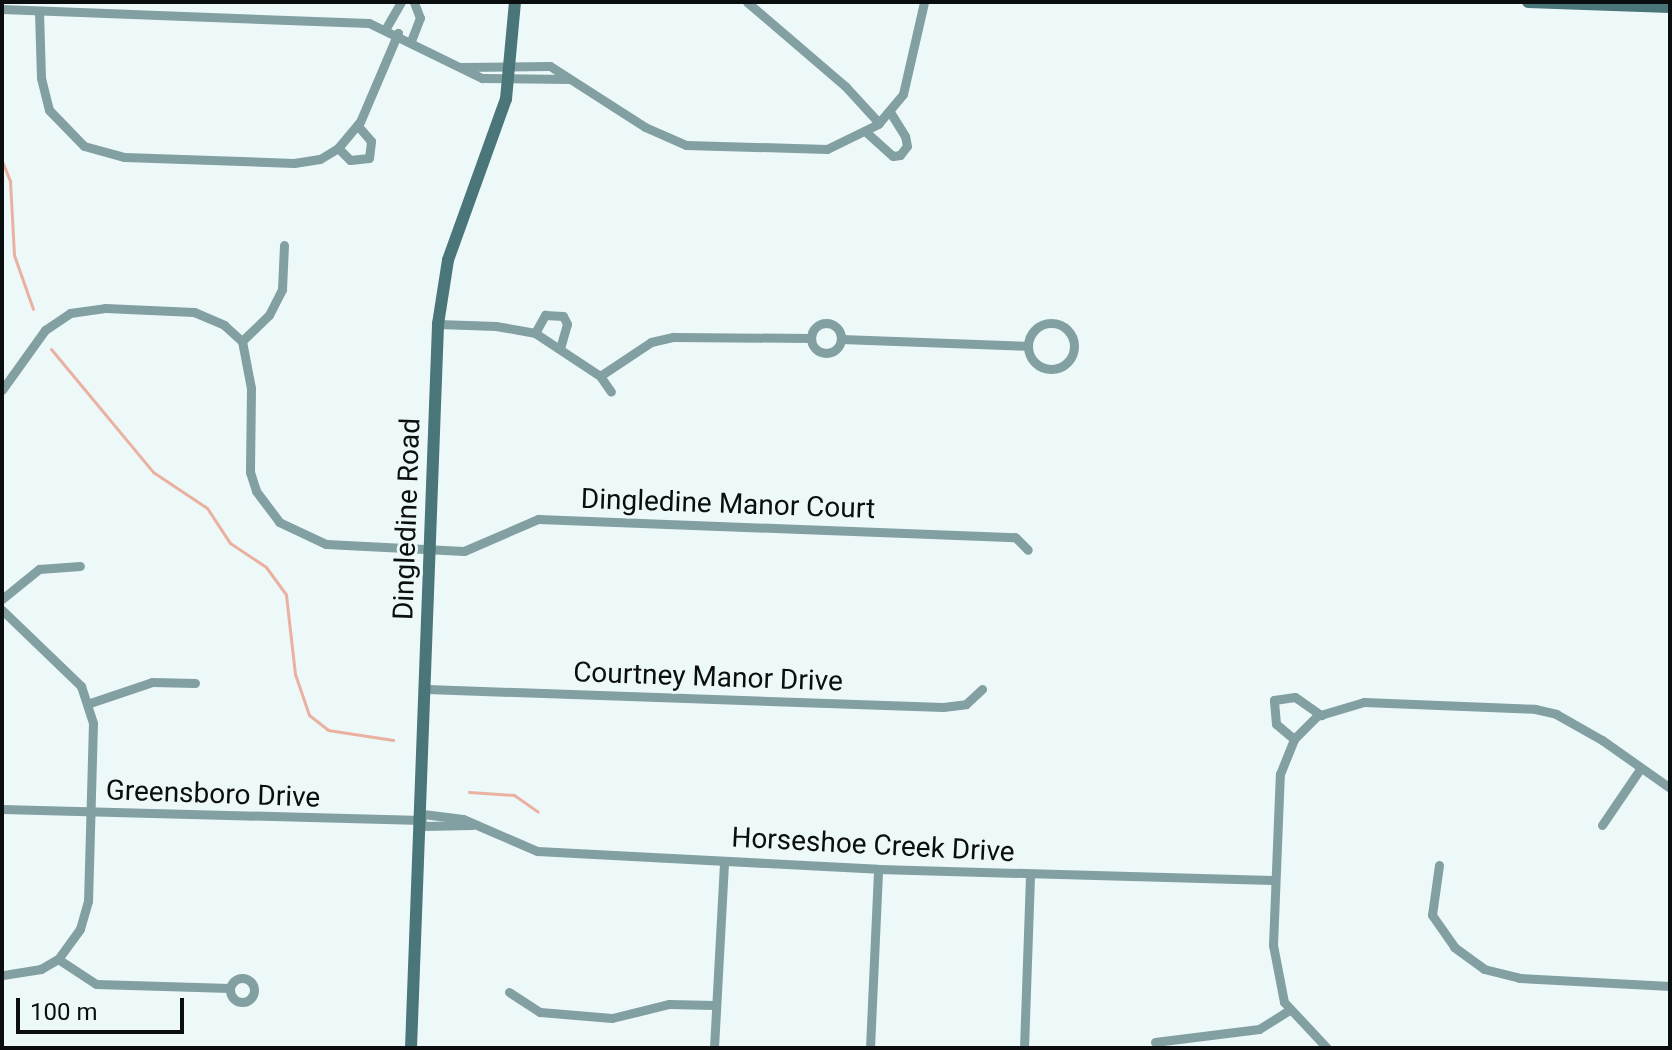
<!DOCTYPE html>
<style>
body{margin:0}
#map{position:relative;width:1672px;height:1050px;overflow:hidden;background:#edf8f9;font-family:Roboto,sans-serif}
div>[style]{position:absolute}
.stream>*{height:3px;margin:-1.5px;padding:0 1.5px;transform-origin:1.5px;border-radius:1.5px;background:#eab1a1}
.street>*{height:9px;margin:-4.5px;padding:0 4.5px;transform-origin:4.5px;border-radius:4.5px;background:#829fa1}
.street>.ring{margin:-4.5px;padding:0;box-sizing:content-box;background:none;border:9px solid #829fa1;border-radius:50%}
.secondary>*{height:12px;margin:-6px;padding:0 6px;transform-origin:6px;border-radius:6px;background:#4a7579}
span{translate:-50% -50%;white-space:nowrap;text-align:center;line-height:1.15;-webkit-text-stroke:6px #edf8f9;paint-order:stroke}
.street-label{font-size:28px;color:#0a0e0e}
.frame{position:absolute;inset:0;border:4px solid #0a0e0e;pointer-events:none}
.scale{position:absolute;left:16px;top:998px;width:168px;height:36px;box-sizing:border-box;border:4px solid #0a0e0e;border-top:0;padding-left:10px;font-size:24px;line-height:28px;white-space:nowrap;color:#0a0e0e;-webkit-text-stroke:6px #edf8f9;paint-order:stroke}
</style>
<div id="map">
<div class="stream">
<i style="left:2px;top:161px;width:22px;rotate:68deg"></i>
<i style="left:10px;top:181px;width:74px;rotate:86.9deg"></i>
<i style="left:14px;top:255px;width:57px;rotate:70.6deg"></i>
<i style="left:51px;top:349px;width:160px;rotate:50.3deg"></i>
<i style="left:153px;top:472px;width:65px;rotate:33.7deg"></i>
<i style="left:207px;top:508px;width:42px;rotate:56.7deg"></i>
<i style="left:230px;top:543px;width:43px;rotate:33.7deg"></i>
<i style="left:266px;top:567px;width:34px;rotate:54deg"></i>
<i style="left:286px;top:595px;width:80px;rotate:83.5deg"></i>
<i style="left:295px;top:674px;width:43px;rotate:71.1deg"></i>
<i style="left:309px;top:715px;width:24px;rotate:38deg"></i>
<i style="left:328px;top:730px;width:66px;rotate:8.7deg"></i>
<i style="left:469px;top:792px;width:45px;rotate:3.8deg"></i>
<i style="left:514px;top:795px;width:29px;rotate:35deg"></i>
</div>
<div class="street">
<i style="left:747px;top:2px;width:130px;rotate:40.6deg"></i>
<i style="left:846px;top:87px;width:49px;rotate:47.5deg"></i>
<i style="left:2px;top:9px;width:367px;rotate:2.2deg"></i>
<i style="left:369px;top:23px;width:126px;rotate:26deg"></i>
<i style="left:482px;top:78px;width:87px;rotate:0.7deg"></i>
<i style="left:39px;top:11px;width:67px;rotate:88.3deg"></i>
<i style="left:41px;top:78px;width:33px;rotate:76deg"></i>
<i style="left:49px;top:110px;width:50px;rotate:45.8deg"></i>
<i style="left:84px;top:146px;width:41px;rotate:15.4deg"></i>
<i style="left:124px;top:157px;width:170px;rotate:2deg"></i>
<i style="left:294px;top:163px;width:26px;rotate:-9deg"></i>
<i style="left:320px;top:159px;width:21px;rotate:-31deg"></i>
<i style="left:338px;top:148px;width:34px;rotate:-50deg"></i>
<i style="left:360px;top:122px;width:97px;rotate:-66.9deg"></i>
<i style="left:386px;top:28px;width:30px;rotate:-60deg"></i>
<i style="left:411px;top:41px;width:25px;rotate:-69deg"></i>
<i style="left:420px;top:18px;width:17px;rotate:-111deg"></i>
<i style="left:462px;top:67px;width:88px;rotate:-0.7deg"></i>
<i style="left:550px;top:66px;width:113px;rotate:32.7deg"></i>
<i style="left:645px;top:127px;width:45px;rotate:23.7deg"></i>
<i style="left:686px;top:145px;width:141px;rotate:1.6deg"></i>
<i style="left:827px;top:149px;width:57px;rotate:-26.1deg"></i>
<i style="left:878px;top:124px;width:39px;rotate:-50deg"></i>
<i style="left:903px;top:94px;width:94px;rotate:-77.1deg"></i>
<i style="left:866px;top:132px;width:36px;rotate:42deg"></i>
<i style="left:893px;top:156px;width:7px;rotate:-8deg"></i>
<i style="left:900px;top:155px;width:11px;rotate:-52deg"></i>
<i style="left:907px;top:146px;width:10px;rotate:-101deg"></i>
<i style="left:905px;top:136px;width:28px;rotate:-122deg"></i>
<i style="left:338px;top:148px;width:17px;rotate:45deg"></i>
<i style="left:350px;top:160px;width:19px;rotate:-6deg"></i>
<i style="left:369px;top:158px;width:17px;rotate:-83deg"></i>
<i style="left:371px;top:141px;width:21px;rotate:-131deg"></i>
<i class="ring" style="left:811px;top:323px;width:21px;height:21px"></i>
<i class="ring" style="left:1028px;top:323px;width:37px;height:37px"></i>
<i style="left:438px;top:324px;width:58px;rotate:2deg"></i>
<i style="left:496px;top:326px;width:40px;rotate:10deg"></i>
<i style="left:535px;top:333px;width:78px;rotate:33.5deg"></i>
<i style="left:600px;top:376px;width:19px;rotate:55deg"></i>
<i style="left:535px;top:333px;width:21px;rotate:-61deg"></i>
<i style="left:545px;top:315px;width:18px;rotate:3deg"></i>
<i style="left:563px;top:316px;width:9px;rotate:63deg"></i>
<i style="left:567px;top:324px;width:25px;rotate:106deg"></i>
<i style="left:841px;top:339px;width:187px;rotate:2.1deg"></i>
<i style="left:242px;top:341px;width:37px;rotate:-44deg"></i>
<i style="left:269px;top:315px;width:29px;rotate:-63deg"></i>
<i style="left:282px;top:289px;width:44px;rotate:-87.4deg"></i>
<i style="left:600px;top:376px;width:61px;rotate:-33.7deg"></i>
<i style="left:651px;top:342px;width:23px;rotate:-13deg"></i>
<i style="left:673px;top:337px;width:138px;rotate:0.4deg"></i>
<i style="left:2px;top:390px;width:74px;rotate:-54.4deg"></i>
<i style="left:45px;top:330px;width:30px;rotate:-34deg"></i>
<i style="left:70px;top:313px;width:35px;rotate:-8deg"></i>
<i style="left:105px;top:308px;width:89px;rotate:2.6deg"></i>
<i style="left:194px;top:312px;width:33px;rotate:23deg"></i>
<i style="left:224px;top:325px;width:24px;rotate:42deg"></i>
<i style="left:242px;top:341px;width:48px;rotate:79.2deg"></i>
<i style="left:251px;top:388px;width:84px;rotate:90.7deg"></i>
<i style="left:250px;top:472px;width:20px;rotate:72deg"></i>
<i style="left:256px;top:491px;width:39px;rotate:53deg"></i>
<i style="left:279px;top:522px;width:52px;rotate:25.1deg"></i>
<i style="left:326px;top:544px;width:138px;rotate:2.9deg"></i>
<i style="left:464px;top:551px;width:81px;rotate:-23.4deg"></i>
<i style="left:538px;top:519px;width:477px;rotate:2.2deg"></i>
<i style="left:1015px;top:537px;width:18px;rotate:45deg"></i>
<i style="left:2px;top:599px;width:48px;rotate:-39deg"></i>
<i style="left:39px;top:569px;width:41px;rotate:-4.2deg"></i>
<i style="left:2px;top:610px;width:110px;rotate:43.9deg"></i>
<i style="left:81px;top:686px;width:39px;rotate:72deg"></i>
<i style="left:93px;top:723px;width:178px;rotate:91.6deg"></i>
<i style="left:88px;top:901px;width:29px;rotate:106deg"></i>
<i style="left:80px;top:929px;width:37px;rotate:126deg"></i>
<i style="left:58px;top:959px;width:20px;rotate:150deg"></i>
<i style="left:41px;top:969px;width:39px;rotate:171deg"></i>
<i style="left:427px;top:689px;width:516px;rotate:2deg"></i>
<i style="left:943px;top:707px;width:23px;rotate:-7deg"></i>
<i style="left:966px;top:704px;width:22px;rotate:-43deg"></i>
<i style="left:90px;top:703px;width:65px;rotate:-18.7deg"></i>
<i style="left:152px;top:682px;width:43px;rotate:1.3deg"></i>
<i style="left:1294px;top:739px;width:23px;rotate:-140deg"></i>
<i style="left:1276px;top:724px;width:24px;rotate:-95deg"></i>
<i style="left:1274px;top:700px;width:21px;rotate:-8deg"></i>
<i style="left:1295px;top:697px;width:32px;rotate:35deg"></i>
<i style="left:2px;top:809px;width:420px;rotate:1.5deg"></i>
<i style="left:423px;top:814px;width:40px;rotate:7.1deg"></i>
<i style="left:463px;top:819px;width:81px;rotate:23.4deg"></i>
<i style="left:537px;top:851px;width:341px;rotate:3deg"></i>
<i style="left:878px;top:869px;width:396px;rotate:1.6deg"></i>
<i style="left:1602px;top:825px;width:68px;rotate:-55.8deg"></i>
<i style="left:422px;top:826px;width:50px;rotate:-1.1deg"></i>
<i style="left:1439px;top:865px;width:50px;rotate:98deg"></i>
<i style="left:1432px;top:915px;width:39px;rotate:55deg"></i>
<i style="left:1454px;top:947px;width:37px;rotate:36deg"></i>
<i style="left:1484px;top:969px;width:36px;rotate:14deg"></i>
<i style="left:1519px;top:978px;width:151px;rotate:3deg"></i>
<i style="left:58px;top:959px;width:45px;rotate:33.3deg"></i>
<i style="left:96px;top:984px;width:134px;rotate:1.7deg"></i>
<i class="ring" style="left:230px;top:978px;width:15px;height:15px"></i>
<i style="left:509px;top:992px;width:37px;rotate:33deg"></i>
<i style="left:540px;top:1012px;width:72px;rotate:4.8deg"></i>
<i style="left:612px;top:1018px;width:59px;rotate:-13.8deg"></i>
<i style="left:669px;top:1004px;width:45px;rotate:1.3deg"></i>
<i style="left:1155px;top:1042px;width:105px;rotate:-7.1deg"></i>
<i style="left:1259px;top:1029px;width:36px;rotate:-32deg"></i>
<i style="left:714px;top:1048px;width:187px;rotate:-86.9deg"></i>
<i style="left:870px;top:1048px;width:179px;rotate:-87.4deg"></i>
<i style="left:1024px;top:1048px;width:174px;rotate:-88deg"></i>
<i style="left:1327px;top:1048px;width:63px;rotate:-133.1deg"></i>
<i style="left:1284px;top:1002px;width:58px;rotate:-100.9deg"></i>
<i style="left:1273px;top:945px;width:171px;rotate:-87.7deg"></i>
<i style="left:1280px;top:774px;width:38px;rotate:-68deg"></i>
<i style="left:1294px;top:739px;width:33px;rotate:-45deg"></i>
<i style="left:1317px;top:716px;width:49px;rotate:-16.6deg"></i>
<i style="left:1364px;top:702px;width:171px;rotate:2.3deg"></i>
<i style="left:1535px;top:709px;width:22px;rotate:13deg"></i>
<i style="left:1556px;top:714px;width:53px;rotate:29.5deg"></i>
<i style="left:1602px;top:740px;width:83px;rotate:35.2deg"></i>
</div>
<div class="secondary">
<i style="left:1528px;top:2px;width:142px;rotate:2deg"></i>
<i style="left:411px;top:1048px;width:725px;rotate:-87.86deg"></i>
<i style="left:438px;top:324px;width:65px;rotate:-81.1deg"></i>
<i style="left:448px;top:260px;width:171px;rotate:-70.2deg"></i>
<i style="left:506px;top:99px;width:97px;rotate:-84.7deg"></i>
</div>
<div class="street-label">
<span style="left:728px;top:504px;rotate:2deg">Dingledine Manor Court</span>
<span style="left:407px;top:519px;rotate:-88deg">Dingledine Road</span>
<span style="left:708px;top:677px;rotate:2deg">Courtney Manor Drive</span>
<span style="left:213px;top:794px;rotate:2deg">Greensboro Drive</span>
<span style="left:873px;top:845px;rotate:3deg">Horseshoe Creek Drive</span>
</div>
<div class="frame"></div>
<div class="scale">100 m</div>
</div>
